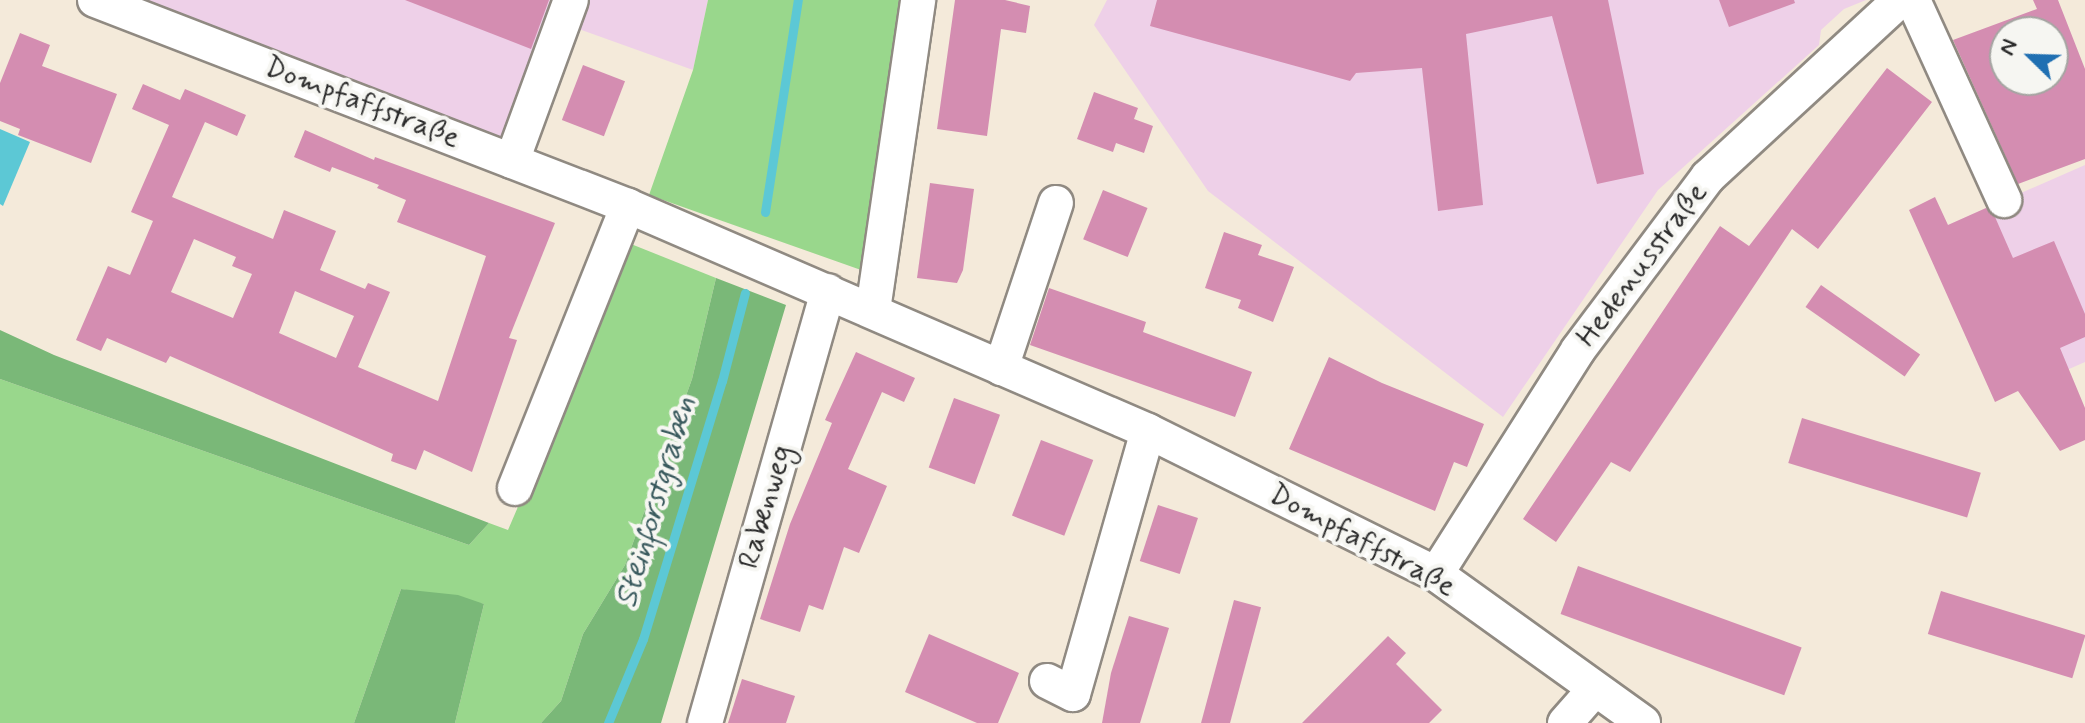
<!DOCTYPE html>
<meta charset="utf-8">
<style>
body{margin:0}
#map{position:relative;width:2085px;height:723px;overflow:hidden;background:#f4eada;font-family:Mynerve,sans-serif}
div>[style]{position:absolute}
.built>*{inset:0;background:#eed0e8}
.green>*{inset:0;background:#99d78c}
.forest>*{inset:0;background:#7ab878}
.water>*{inset:0;background:#5cc8d5}
.stream>*{height:9px;margin:-4.5px;padding:0 4.5px;transform-origin:4.5px;border-radius:4.5px;background:#5cc8d5}
.building>*{inset:0;background:#d48db1;transform-origin:0 0}
.roads{filter:drop-shadow(2px 0 #908a82) drop-shadow(-2px 0 #908a82) drop-shadow(0 2px #908a82) drop-shadow(0 -2px #908a82)}
.minor>*{height:34px;margin:-17px;padding:0 17px;transform-origin:17px;border-radius:17px;background:#fff}
span{translate:-50% -50%;white-space:nowrap;text-align:center;line-height:1.15;-webkit-text-stroke:8px #f6f6f2;paint-order:stroke}
.street-label{font-size:30px;color:#2b2b2b}
.water-label{font-size:32px;color:#3a5a5e;font-style:italic}
.north{position:absolute;left:1989px;top:16px;width:80px;height:80px;box-sizing:border-box;background:#f6f6f2;border:2px solid #a5a5a2;border-radius:50%;rotate:293deg;font-size:22px;font-weight:700;line-height:32px;text-align:center;color:#2b2b2b}
.north::after{content:'';display:block;margin:auto;width:28px;height:36px;background:#1f6fb2;clip-path:polygon(50% 0,100% 100%,50% 72%,0 100%)}
</style>
<div id="map">
<div class="built">
<i style="clip-path:polygon(137px 0,708px 0,693px 70px,576px 28px,530px 150px)"></i>
<i style="clip-path:polygon(1107px 0,1866px 0,1844px 9px,1821px 30px,1819px 45px,1658px 190px,1503px 417px,1208px 191px,1094px 25px)"></i>
<i style="clip-path:polygon(2085px 165px,2085px 362px,2021px 390px,1948px 225px)"></i>
</div>
<div class="green">
<i style="clip-path:polygon(708px 0,918px 0,878px 276px,649px 195px,693px 70px)"></i>
<i style="clip-path:polygon(631px 244px,716px 278px,692px 379px,625px 565px,583px 634px,561px 701px,541px 723px,455px 723px,484px 604px,401px 589px,354px 723px,0 723px,0 379px,469px 545px,489px 523px,508px 530px)"></i>
</div>
<div class="forest">
<i style="clip-path:polygon(716px 278px,786px 305px,661px 723px,541px 723px,561px 701px,583px 634px,625px 565px,692px 379px)"></i>
<i style="clip-path:polygon(0 330px,54px 355px,489px 523px,469px 545px,0 379px)"></i>
<i style="clip-path:polygon(401px 589px,458px 595px,484px 604px,455px 723px,354px 723px)"></i>
</div>
<div class="water">
<i style="clip-path:polygon(0 129px,30px 142px,3px 206px,0 204px)"></i>
</div>
<div class="stream">
<i style="left:765px;top:212px;width:215px;rotate:-81.2deg"></i>
<i style="left:608px;top:723px;width:91px;rotate:-67.4deg"></i>
<i style="left:643px;top:639px;width:270px;rotate:-73deg"></i>
<i style="left:722px;top:381px;width:91px;rotate:-75.4deg"></i>
</div>
<div class="building">
<i style="clip-path:polygon(405px 0,549px 0,531px 49px)"></i>
<i style="clip-path:polygon(955px 0,1005px 0,1030px 6px,1026px 33px,1001px 29px,987px 136px,937px 129px)"></i>
<i style="clip-path:polygon(1157px 0,1608px 0,1644px 174px,1597px 184px,1552px 16px,1466px 34px,1483px 205px,1438px 211px,1422px 68px,1356px 73px,1350px 81px,1150px 26px)"></i>
<i style="clip-path:polygon(1719px 0,1794px 0,1795px 3px,1729px 27px)"></i>
<i style="clip-path:polygon(evenodd,2033px 0,2058px 0,2085px 69px,2085px 159px,2018px 184px,1953px 40px,2037px 9px,2033px 0,2005px 32px,2053px 32px,2053px 80px,2005px 80px,2005px 32px)"></i>
<i style="clip-path:polygon(20px 33px,50px 45px,42px 66px,117px 94px,91px 163px,18px 135px,20px 129px,0 121px,0 83px)"></i>
<i style="left:583px;top:65px;width:45px;height:59px;rotate:21deg"></i>
<i style="clip-path:polygon(1887px 68px,1932px 102px,1818px 249px,1792px 229px,1630px 472px,1611px 462px,1556px 542px,1523px 519px,1720px 226px,1749px 246px)"></i>
<i style="clip-path:polygon(evenodd,143px 84px,180px 100px,185px 89px,246px 115px,237px 136px,205px 122px,172px 197px,273px 239px,284px 210px,336px 231px,320px 270px,365px 289px,368px 283px,390px 292px,358px 367px,438px 401px,486px 256px,397px 222px,406px 200px,377px 188px,379px 185px,332px 167px,330px 172px,294px 157px,305px 130px,374px 160px,375px 157px,555px 223px,509px 338px,517px 340px,472px 472px,424px 450px,416px 470px,391px 461px,393px 454px,170px 356px,166px 363px,107px 338px,101px 351px,76px 340px,108px 266px,130px 275px,153px 221px,131px 212px,169px 125px,132px 109px,143px 84px,194px 239px,236px 257px,232px 266px,252px 274px,233px 318px,171px 292px,194px 239px,143px 84px,295px 291px,354px 316px,336px 358px,279px 333px,295px 291px)"></i>
<i style="clip-path:polygon(1094px 92px,1138px 108px,1134px 119px,1153px 126px,1144px 153px,1116px 143px,1113px 152px,1077px 139px)"></i>
<i style="clip-path:polygon(930px 183px,974px 189px,963px 270px,957px 283px,917px 278px)"></i>
<i style="left:1103px;top:190px;width:48px;height:53px;rotate:22deg"></i>
<i style="clip-path:polygon(1935px 197px,1948px 225px,1986px 208px,1995px 217px,2013px 258px,2054px 241px,2085px 314px,2085px 337px,2060px 348px,2085px 408px,2085px 440px,2060px 451px,2018px 391px,1995px 402px,1909px 210px)"></i>
<i style="clip-path:polygon(1224px 232px,1262px 245px,1258px 255px,1294px 267px,1273px 322px,1238px 308px,1241px 300px,1205px 288px)"></i>
<i style="left:1821px;top:285px;width:121px;height:27px;rotate:35deg"></i>
<i style="clip-path:polygon(1049px 288px,1146px 322px,1143px 332px,1252px 372px,1235px 417px,1030px 345px)"></i>
<i style="clip-path:polygon(856px 352px,915px 378px,904px 402px,882px 392px,848px 469px,887px 486px,859px 553px,844px 547px,823px 610px,809px 605px,800px 632px,760px 619px,790px 524px,832px 423px,825px 420px)"></i>
<i style="clip-path:polygon(1329px 357px,1382px 383px,1484px 424px,1467px 467px,1454px 462px,1435px 511px,1289px 449px)"></i>
<i style="left:954px;top:398px;width:49px;height:74px;rotate:20deg"></i>
<i style="left:1802px;top:418px;width:187px;height:47px;rotate:17deg"></i>
<i style="left:1041px;top:440px;width:56px;height:81px;rotate:21deg"></i>
<i style="left:1158px;top:505px;width:42px;height:59px;rotate:18deg"></i>
<i style="left:1578px;top:566px;width:238px;height:51px;rotate:20deg"></i>
<i style="left:1941px;top:591px;width:151px;height:45px;rotate:17deg"></i>
<i style="left:1234px;top:600px;width:28px;height:128px;rotate:15deg"></i>
<i style="clip-path:polygon(1129px 616px,1169px 628px,1140px 723px,1102px 723px,1111px 673px)"></i>
<i style="clip-path:polygon(929px 634px,1019px 673px,998px 723px,977px 723px,905px 692px)"></i>
<i style="clip-path:polygon(1388px 636px,1406px 653px,1396px 664px,1442px 710px,1429px 723px,1302px 723px)"></i>
<i style="clip-path:polygon(742px 679px,795px 696px,786px 723px,728px 723px)"></i>
</div>
<div class="roads">
<div class="minor">
<i style="left:95px;top:0;width:571px;rotate:21.13deg"></i>
<i style="left:628px;top:206px;width:567px;rotate:23.4deg"></i>
<i style="left:1148px;top:431px;width:322px;rotate:26.4deg"></i>
<i style="left:1436px;top:574px;width:255px;rotate:35.7deg"></i>
<i style="left:1913px;top:0;width:220px;rotate:65.5deg"></i>
<i style="left:512px;top:161px;width:171px;rotate:-69.9deg"></i>
<i style="left:873px;top:310px;width:313px;rotate:-81.7deg"></i>
<i style="left:1001px;top:368px;width:174px;rotate:-71.6deg"></i>
<i style="left:515px;top:488px;width:304px;rotate:-68.2deg"></i>
<i style="left:1436px;top:574px;width:265px;rotate:-57.6deg"></i>
<i style="left:1578px;top:350px;width:216px;rotate:-53.1deg"></i>
<i style="left:1708px;top:177px;width:261px;rotate:-42.7deg"></i>
<i style="left:1047px;top:681px;width:29px;rotate:27deg"></i>
<i style="left:1073px;top:694px;width:273px;rotate:-74.1deg"></i>
<i style="left:705px;top:723px;width:449px;rotate:-74.1deg"></i>
<i style="left:1565px;top:723px;width:45px;rotate:-48.6deg"></i>
</div>
</div>
<div class="street-label">
<span style="left:362px;top:103px;rotate:21deg">Dompfaffstraße</span>
<span style="left:1642px;top:265px;rotate:-53deg">Hedenusstraße</span>
<span style="left:766px;top:507px;rotate:-74deg">Rabenweg</span>
<span style="left:1362px;top:541px;rotate:28deg">Dompfaffstraße</span>
</div>
<div class="water-label">
<span style="left:656px;top:502px;rotate:-74deg">Steinforstgraben</span>
</div>
<div class="north">N</div>
</div>
